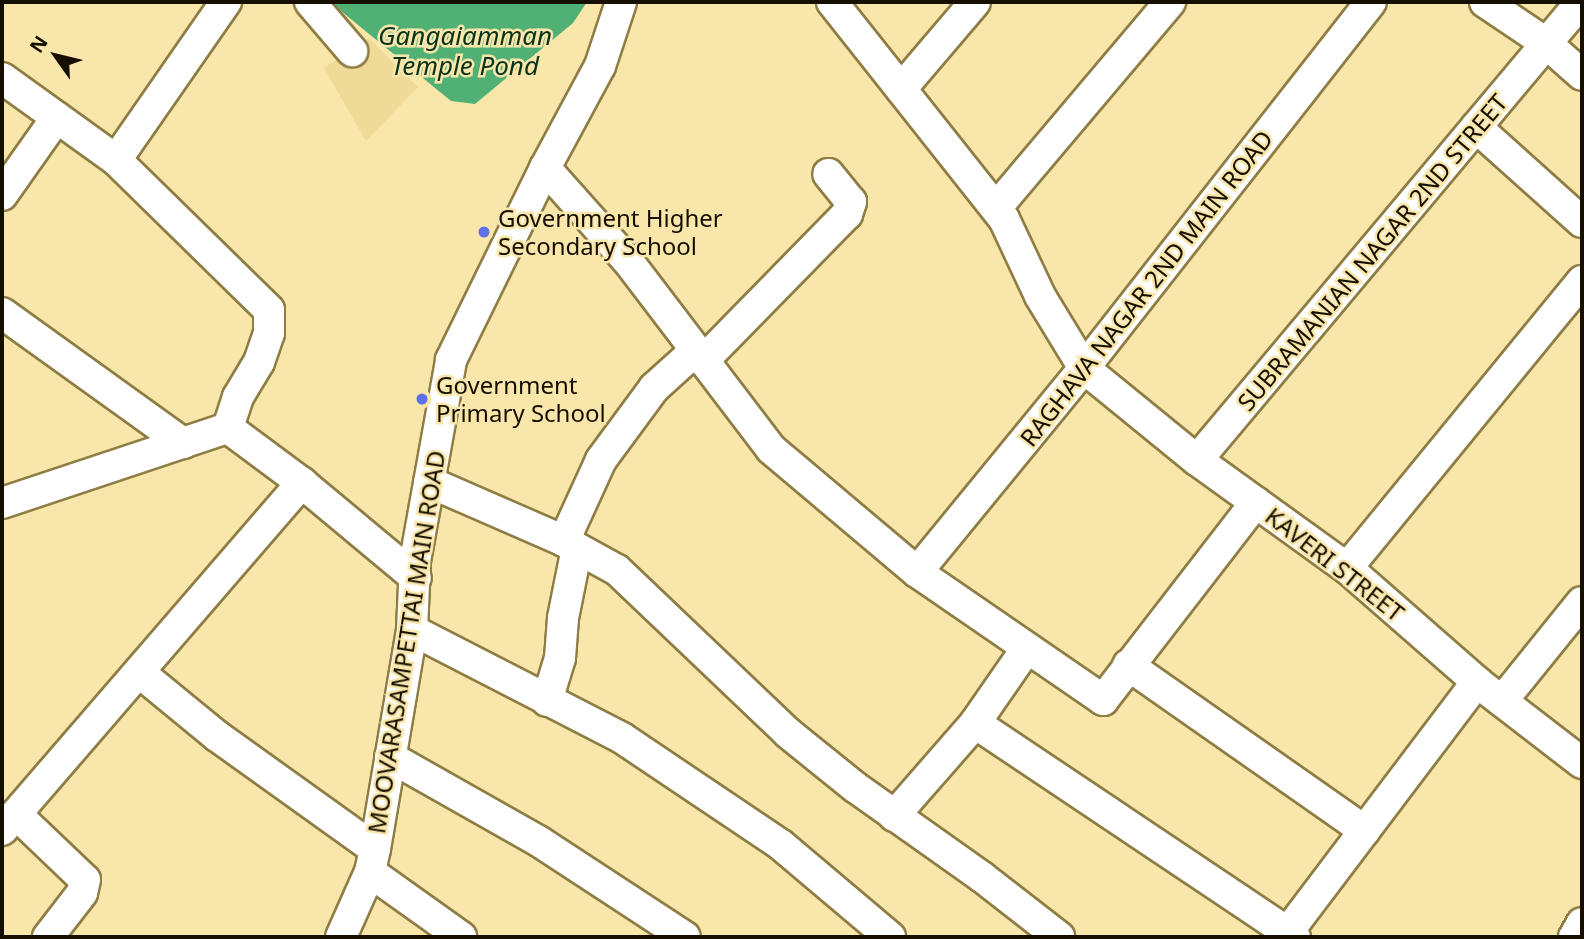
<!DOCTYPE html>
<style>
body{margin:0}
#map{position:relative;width:1584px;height:939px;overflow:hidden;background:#f8e6aa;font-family:"Noto Sans",sans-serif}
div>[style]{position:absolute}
.built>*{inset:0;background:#efdb97}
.water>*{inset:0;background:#51b074}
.roads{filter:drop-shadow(2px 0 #8e7d44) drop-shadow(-2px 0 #8e7d44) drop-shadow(0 2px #8e7d44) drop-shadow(0 -2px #8e7d44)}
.minor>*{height:30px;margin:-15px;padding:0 15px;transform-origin:15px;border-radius:15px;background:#fff}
.dots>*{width:19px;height:19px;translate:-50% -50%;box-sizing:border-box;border:4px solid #f8e6aa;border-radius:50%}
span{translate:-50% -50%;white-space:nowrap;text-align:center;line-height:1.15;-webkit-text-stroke:5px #f8e6aa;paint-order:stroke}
.poi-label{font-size:24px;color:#160f00}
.left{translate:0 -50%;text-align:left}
.street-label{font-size:24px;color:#160f00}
.water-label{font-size:26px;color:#0a331b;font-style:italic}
.frame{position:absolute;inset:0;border:4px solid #160f00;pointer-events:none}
.north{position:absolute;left:21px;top:21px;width:70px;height:70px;-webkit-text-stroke:5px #f8e6aa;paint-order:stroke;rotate:304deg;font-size:19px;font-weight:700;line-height:28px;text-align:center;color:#160f00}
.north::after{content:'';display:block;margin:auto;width:24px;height:32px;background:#160f00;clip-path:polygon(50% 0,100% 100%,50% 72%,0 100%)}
</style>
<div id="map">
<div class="built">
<i style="clip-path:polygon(369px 38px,418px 87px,366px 141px,324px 68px)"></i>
</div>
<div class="water">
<i style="clip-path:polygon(330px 2px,587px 2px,573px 23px,475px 104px,451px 101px)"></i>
</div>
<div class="roads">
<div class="minor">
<i style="left:310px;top:2px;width:65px;rotate:49.4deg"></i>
<i style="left:832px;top:2px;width:277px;rotate:51.6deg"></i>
<i style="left:1004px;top:219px;width:85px;rotate:64.9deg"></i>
<i style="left:1040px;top:296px;width:84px;rotate:58.6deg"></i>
<i style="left:1084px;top:368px;width:146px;rotate:39.2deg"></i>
<i style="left:1197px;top:460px;width:185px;rotate:35.8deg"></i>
<i style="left:1347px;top:568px;width:173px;rotate:41.2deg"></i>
<i style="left:1477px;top:682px;width:133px;rotate:37.6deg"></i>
<i style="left:1485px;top:2px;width:73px;rotate:33.9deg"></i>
<i style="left:1546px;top:43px;width:48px;rotate:41.6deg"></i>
<i style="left:2px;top:78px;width:140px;rotate:35.7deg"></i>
<i style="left:116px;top:160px;width:214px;rotate:44.4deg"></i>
<i style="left:269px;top:310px;width:23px;rotate:90deg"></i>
<i style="left:269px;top:333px;width:31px;rotate:109deg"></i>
<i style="left:259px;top:362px;width:41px;rotate:121deg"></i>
<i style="left:238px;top:397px;width:33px;rotate:108deg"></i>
<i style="left:228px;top:428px;width:92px;rotate:36.6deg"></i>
<i style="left:302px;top:483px;width:148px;rotate:39.8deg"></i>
<i style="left:901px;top:89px;width:114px;rotate:-49.6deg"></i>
<i style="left:1476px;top:127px;width:142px;rotate:41.9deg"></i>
<i style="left:116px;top:160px;width:193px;rotate:-55.2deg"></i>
<i style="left:545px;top:168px;width:125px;rotate:48.3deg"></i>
<i style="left:628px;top:261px;width:236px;rotate:52.7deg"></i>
<i style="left:771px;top:449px;width:191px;rotate:40.1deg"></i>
<i style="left:917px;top:572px;width:226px;rotate:34.5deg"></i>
<i style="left:1103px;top:700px;width:250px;rotate:-52.3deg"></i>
<i style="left:2px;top:195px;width:95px;rotate:-54.8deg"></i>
<i style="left:996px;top:208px;width:270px;rotate:-49.8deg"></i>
<i style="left:2px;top:313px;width:223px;rotate:35.7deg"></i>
<i style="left:703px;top:361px;width:206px;rotate:-45.6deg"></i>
<i style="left:847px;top:214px;width:13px;rotate:-72deg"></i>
<i style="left:851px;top:202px;width:36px;rotate:-129deg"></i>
<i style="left:1197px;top:460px;width:598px;rotate:-50.02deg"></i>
<i style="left:429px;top:482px;width:147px;rotate:23.6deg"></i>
<i style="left:564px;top:541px;width:60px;rotate:28.7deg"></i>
<i style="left:617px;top:570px;width:236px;rotate:43.6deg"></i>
<i style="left:788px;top:733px;width:86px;rotate:38.9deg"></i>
<i style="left:855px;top:787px;width:156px;rotate:35.3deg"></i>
<i style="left:982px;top:877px;width:98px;rotate:37.9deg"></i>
<i style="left:2px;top:503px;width:238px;rotate:-18.4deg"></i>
<i style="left:564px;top:541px;width:89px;rotate:-65.4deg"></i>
<i style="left:601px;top:460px;width:89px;rotate:-53.6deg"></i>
<i style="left:654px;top:388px;width:57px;rotate:-42.1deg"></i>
<i style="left:1347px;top:568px;width:371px;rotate:-50.7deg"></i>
<i style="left:917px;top:572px;width:264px;rotate:-50.7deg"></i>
<i style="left:1084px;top:368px;width:465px;rotate:-51.9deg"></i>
<i style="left:412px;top:630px;width:236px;rotate:27.2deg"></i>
<i style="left:622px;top:738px;width:192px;rotate:33.9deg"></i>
<i style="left:781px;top:845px;width:143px;rotate:40.2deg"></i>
<i style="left:1027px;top:648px;width:91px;rotate:124.7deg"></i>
<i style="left:975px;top:723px;width:385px;rotate:33.8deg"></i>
<i style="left:1128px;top:665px;width:289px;rotate:35deg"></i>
<i style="left:139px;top:672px;width:101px;rotate:39.4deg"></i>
<i style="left:217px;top:736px;width:194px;rotate:35.6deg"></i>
<i style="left:547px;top:701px;width:45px;rotate:-73.2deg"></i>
<i style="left:560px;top:658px;width:40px;rotate:-85.7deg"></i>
<i style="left:563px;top:618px;width:71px;rotate:-78.7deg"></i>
<i style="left:1502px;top:701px;width:127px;rotate:-51.1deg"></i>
<i style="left:390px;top:757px;width:172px;rotate:29.5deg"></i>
<i style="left:540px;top:842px;width:173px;rotate:33.2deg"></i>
<i style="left:16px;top:814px;width:95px;rotate:43.7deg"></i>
<i style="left:85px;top:880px;width:13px;rotate:103deg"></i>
<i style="left:82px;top:893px;width:56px;rotate:127.7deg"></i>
<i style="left:894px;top:816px;width:123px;rotate:-48.9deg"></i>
<i style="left:2px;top:830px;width:459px;rotate:-49.2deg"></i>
<i style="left:370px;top:872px;width:112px;rotate:35.5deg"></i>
<i style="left:341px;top:937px;width:71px;rotate:-66deg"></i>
<i style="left:370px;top:872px;width:24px;rotate:-78deg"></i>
<i style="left:375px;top:849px;width:222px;rotate:-80.4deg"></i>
<i style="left:412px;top:630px;width:69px;rotate:-87.5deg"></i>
<i style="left:415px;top:561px;width:204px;rotate:-79.8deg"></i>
<i style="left:451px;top:360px;width:214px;rotate:-63.9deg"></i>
<i style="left:545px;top:168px;width:116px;rotate:-61.7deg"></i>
<i style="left:600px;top:66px;width:67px;rotate:-71.8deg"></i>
<i style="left:1284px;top:937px;width:320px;rotate:-52.9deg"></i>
<i style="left:1574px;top:937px;width:16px;rotate:-60deg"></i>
</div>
</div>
<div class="dots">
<i style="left:484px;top:232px;background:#5f70e8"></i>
<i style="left:422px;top:399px;background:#5f70e8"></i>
</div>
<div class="poi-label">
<span class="left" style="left:498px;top:232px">Government Higher<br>Secondary School</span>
<span class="left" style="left:436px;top:399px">Government<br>Primary School</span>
</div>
<div class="street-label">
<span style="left:1372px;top:252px;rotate:-50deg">SUBRAMANIAN NAGAR 2ND STREET</span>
<span style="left:1146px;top:288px;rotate:-52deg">RAGHAVA NAGAR 2ND MAIN ROAD</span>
<span style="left:1335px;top:564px;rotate:38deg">KAVERI STREET</span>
<span style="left:406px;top:642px;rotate:-81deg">MOOVARASAMPETTAI MAIN ROAD</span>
</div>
<div class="water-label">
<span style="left:465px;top:51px">Gangaiamman<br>Temple Pond</span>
</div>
<div class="frame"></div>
<div class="north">N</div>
</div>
